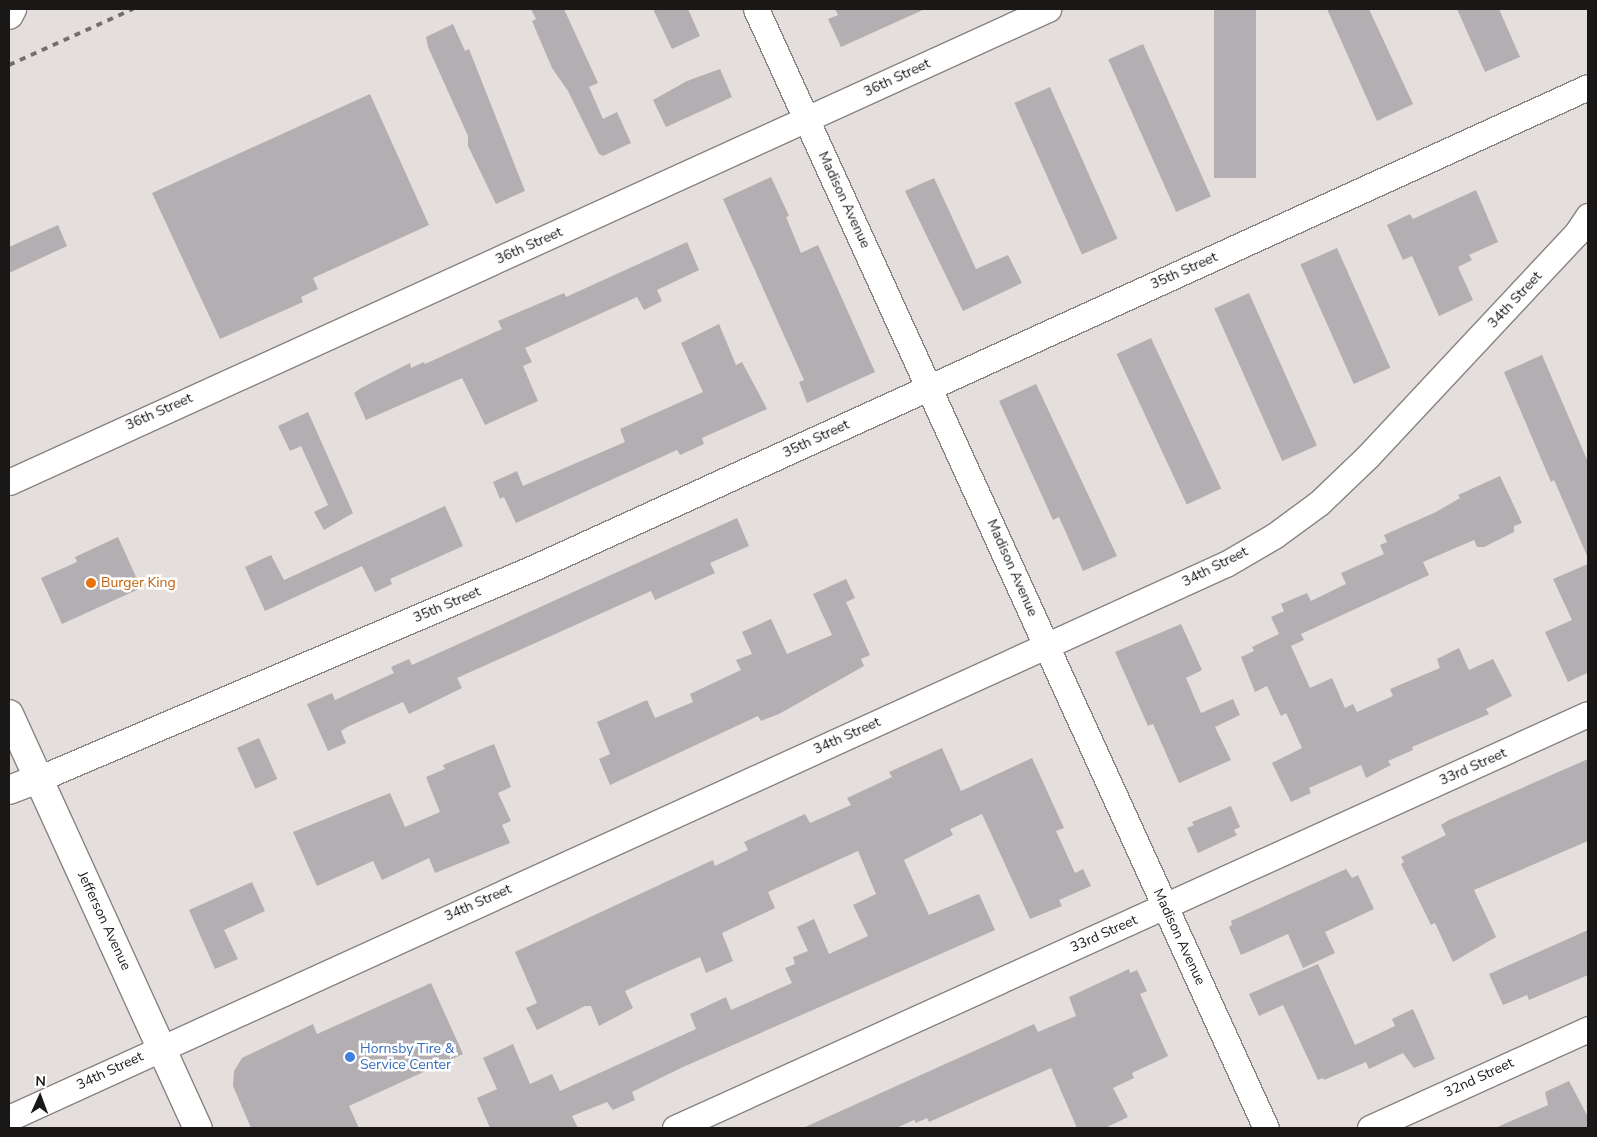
<!DOCTYPE html>
<style>
body{margin:0}
#map{position:relative;width:1597px;height:1137px;overflow:hidden;background:#e4dfdd;font-family:"Nunito Sans",sans-serif}
div>[style]{position:absolute}
.building>*{inset:0;background:#b3aeb1;transform-origin:0 0}
.roads{filter:drop-shadow(1px 0 #888381) drop-shadow(-1px 0 #888381) drop-shadow(0 1px #888381) drop-shadow(0 -1px #888381)}
.minor>*{height:25px;margin:-12.5px;padding:0 12.5px;transform-origin:12.5px;border-radius:12.5px;background:#fff}
.major>*{height:28px;margin:-14px;padding:0 14px;transform-origin:14px;border-radius:14px;background:#fff}
.highway>*{height:28px;margin:-14px;padding:0 14px;transform-origin:14px;border-radius:14px;background:#fff}
.rail>*{height:4px;margin-top:-2px;transform-origin:0;background:repeating-linear-gradient(90deg,#716e6d 0 6px,transparent 0 12px)}
.dots>*{width:14px;height:14px;translate:-50% -50%;box-sizing:border-box;border:2px solid #fff;border-radius:50%}
span{translate:-50% -50%;white-space:nowrap;text-align:center;line-height:1.15;-webkit-text-stroke:5px #fff;paint-order:stroke}
.street-label{font-size:14px;color:#191817}
.food-label{font-size:14px;color:#c56008}
.left{translate:0 -50%;text-align:left}
.shop-label{font-size:14px;color:#366cbe}
.frame{position:absolute;inset:0;border:10px solid #191817;pointer-events:none}
.north{position:absolute;left:15px;top:1072px;width:50px;height:50px;-webkit-text-stroke:4px #fff;paint-order:stroke;rotate:2deg;font-size:14px;font-weight:700;line-height:20px;text-align:center;color:#191817}
.north::after{content:'';display:block;margin:auto;width:18px;height:22px;background:#191817;clip-path:polygon(50% 0,100% 100%,50% 72%,0 100%)}
</style>
<div id="map">
<div class="building">
<i style="clip-path:polygon(531px 9px,564px 9px,598px 83px,589px 87px,603px 119px,617px 112px,631px 143px,603px 156px,599px 154px,568px 91px,552px 68px,532px 21px,536px 19px)"></i>
<i style="clip-path:polygon(653px 9px,688px 9px,700px 36px,672px 49px)"></i>
<i style="clip-path:polygon(835px 9px,925px 9px,841px 47px,828px 19px,838px 15px)"></i>
<i style="left:1214px;top:9px;width:42px;height:169px"></i>
<i style="clip-path:polygon(1327px 9px,1369px 9px,1413px 104px,1377px 121px)"></i>
<i style="clip-path:polygon(1457px 9px,1499px 9px,1520px 57px,1485px 72px)"></i>
<i style="clip-path:polygon(453px 24px,465px 51px,469px 49px,525px 191px,496px 204px,468px 146px,468px 136px,428px 47px,426px 37px)"></i>
<i style="left:1143px;top:44px;width:167px;height:38px;rotate:66deg"></i>
<i style="clip-path:polygon(720px 69px,732px 97px,666px 127px,653px 100px,687px 81px)"></i>
<i style="left:1050px;top:87px;width:166px;height:39px;rotate:66deg"></i>
<i style="clip-path:polygon(370px 94px,429px 225px,313px 278px,318px 289px,301px 297px,303px 302px,220px 339px,152px 193px)"></i>
<i style="clip-path:polygon(771px 177px,789px 216px,786px 217px,801px 253px,818px 245px,875px 372px,807px 403px,799px 382px,804px 380px,723px 199px)"></i>
<i style="clip-path:polygon(934px 178px,976px 269px,1008px 255px,1022px 283px,963px 311px,905px 191px)"></i>
<i style="clip-path:polygon(1476px 190px,1498px 242px,1469px 255px,1472px 260px,1458px 267px,1473px 300px,1439px 316px,1412px 256px,1403px 260px,1387px 225px,1410px 214px,1413px 219px)"></i>
<i style="clip-path:polygon(58px 225px,67px 246px,9px 273px,9px 247px)"></i>
<i style="clip-path:polygon(687px 242px,699px 270px,657px 290px,662px 301px,644px 310px,637px 297px,525px 348px,532px 362px,523px 366px,538px 401px,485px 425px,462px 378px,366px 420px,354px 393px,361px 388px,410px 363px,411px 368px,424px 362px,425px 364px,502px 329px,498px 321px,526px 309px,564px 293px,566px 297px)"></i>
<i style="left:1337px;top:248px;width:131px;height:40px;rotate:66deg"></i>
<i style="left:1249px;top:293px;width:167px;height:38px;rotate:66deg"></i>
<i style="clip-path:polygon(719px 324px,736px 365px,742px 362px,767px 409px,702px 438px,704px 444px,680px 455px,677px 450px,516px 523px,504px 497px,500px 499px,493px 482px,517px 471px,523px 486px,625px 442px,620px 429px,703px 392px,681px 343px)"></i>
<i style="left:1151px;top:338px;width:166px;height:38px;rotate:65deg"></i>
<i style="clip-path:polygon(1542px 355px,1588px 462px,1588px 558px,1554px 480px,1551px 482px,1504px 372px)"></i>
<i style="clip-path:polygon(1036px 384px,1117px 556px,1083px 571px,1059px 517px,1053px 520px,999px 401px)"></i>
<i style="clip-path:polygon(308px 412px,353px 513px,324px 530px,314px 512px,328px 505px,301px 446px,290px 451px,278px 426px)"></i>
<i style="clip-path:polygon(1500px 476px,1522px 523px,1514px 526px,1514px 532px,1484px 547px,1477px 547px,1474px 540px,1423px 562px,1429px 575px,1301px 634px,1304px 640px,1291px 646px,1310px 688px,1332px 678px,1345px 708px,1353px 704px,1357px 712px,1393px 696px,1390px 689px,1440px 668px,1437px 659px,1459px 648px,1469px 670px,1493px 659px,1512px 696px,1486px 709px,1489px 714px,1412px 747px,1413px 750px,1388px 761px,1391px 765px,1366px 778px,1361px 765px,1309px 788px,1311px 793px,1291px 802px,1272px 763px,1302px 748px,1286px 713px,1281px 716px,1267px 686px,1255px 692px,1241px 657px,1254px 651px,1252px 647px,1279px 634px,1271px 617px,1284px 611px,1281px 604px,1307px 593px,1311px 601px,1346px 584px,1341px 573px,1384px 554px,1380px 545px,1387px 542px,1384px 535px,1436px 512px,1460px 498px,1458px 495px)"></i>
<i style="clip-path:polygon(445px 506px,463px 546px,390px 579px,392px 584px,375px 592px,362px 566px,265px 611px,245px 567px,271px 555px,284px 580px)"></i>
<i style="clip-path:polygon(737px 518px,749px 546px,710px 563px,715px 573px,655px 600px,651px 591px,457px 678px,462px 688px,409px 714px,403px 702px,347px 727px,341px 731px,346px 743px,328px 751px,307px 704px,332px 693px,335px 700px,394px 673px,391px 667px,409px 659px,412px 665px)"></i>
<i style="clip-path:polygon(118px 537px,141px 588px,62px 624px,41px 578px,77px 562px,75px 557px)"></i>
<i style="clip-path:polygon(1588px 564px,1587px 673px,1568px 682px,1545px 632px,1572px 620px,1553px 579px)"></i>
<i style="clip-path:polygon(846px 579px,855px 598px,846px 602px,870px 655px,861px 659px,864px 666px,779px 714px,761px 721px,758px 716px,610px 785px,599px 759px,610px 754px,597px 722px,647px 700px,655px 718px,693px 702px,690px 694px,741px 670px,736px 660px,752px 654px,742px 632px,771px 619px,787px 654px,832px 635px,813px 594px)"></i>
<i style="clip-path:polygon(1181px 624px,1202px 670px,1186px 678px,1201px 713px,1233px 699px,1240px 715px,1215px 727px,1231px 760px,1179px 783px,1153px 724px,1148px 726px,1115px 652px)"></i>
<i style="left:259px;top:738px;width:45px;height:24px;rotate:66deg"></i>
<i style="clip-path:polygon(494px 744px,511px 787px,498px 793px,511px 821px,502px 825px,510px 843px,435px 873px,429px 858px,382px 880px,373px 861px,317px 886px,293px 832px,390px 793px,405px 827px,440px 812px,426px 777px,445px 769px,443px 765px)"></i>
<i style="clip-path:polygon(942px 748px,961px 791px,1032px 758px,1064px 828px,1056px 831px,1075px 873px,1083px 869px,1091px 886px,1059px 900px,1062px 906px,1030px 919px,982px 814px,950px 829px,953px 835px,904px 860px,929px 915px,979px 894px,995px 930px,683px 1067px,632px 1092px,635px 1100px,613px 1110px,607px 1102px,572px 1116px,578px 1128px,490px 1128px,477px 1098px,497px 1089px,483px 1058px,513px 1044px,530px 1084px,552px 1074px,560px 1091px,696px 1029px,690px 1014px,726px 997px,731px 1010px,792px 983px,785px 968px,795px 964px,793px 957px,808px 951px,797px 927px,814px 919px,829px 954px,868px 936px,853px 905px,876px 894px,858px 851px,768px 892px,775px 908px,722px 933px,733px 961px,706px 973px,700px 957px,642px 983px,625px 991px,633px 1008px,599px 1026px,591px 1006px,585px 1006px,537px 1030px,526px 1008px,537px 1003px,515px 952px,713px 860px,715px 866px,748px 850px,744px 842px,805px 814px,810px 823px,851px 805px,847px 798px,892px 777px,889px 772px)"></i>
<i style="clip-path:polygon(1588px 759px,1588px 841px,1474px 890px,1496px 937px,1453px 962px,1435px 923px,1431px 925px,1401px 864px,1404px 862px,1401px 857px,1446px 835px,1441px 825px,1449px 820px)"></i>
<i style="clip-path:polygon(1231px 806px,1240px 827px,1234px 830px,1237px 835px,1198px 853px,1187px 828px,1194px 825px,1192px 822px)"></i>
<i style="clip-path:polygon(1346px 869px,1352px 878px,1358px 875px,1374px 909px,1325px 932px,1335px 953px,1303px 968px,1288px 934px,1241px 955px,1229px 927px,1232px 925px,1231px 921px)"></i>
<i style="clip-path:polygon(252px 882px,265px 911px,224px 930px,238px 959px,215px 969px,189px 910px)"></i>
<i style="clip-path:polygon(1588px 930px,1588px 975px,1529px 1000px,1527px 995px,1503px 1005px,1489px 974px)"></i>
<i style="clip-path:polygon(1318px 964px,1355px 1045px,1395px 1026px,1392px 1019px,1413px 1009px,1435px 1059px,1414px 1068px,1403px 1053px,1369px 1069px,1366px 1062px,1324px 1080px,1323px 1078px,1318px 1080px,1283px 1005px,1259px 1016px,1249px 994px)"></i>
<i style="clip-path:polygon(1129px 969px,1130px 973px,1137px 970px,1147px 991px,1140px 994px,1168px 1056px,1132px 1073px,1134px 1078px,1113px 1088px,1128px 1117px,1105px 1128px,1077px 1128px,1051px 1068px,929px 1122px,927px 1118px,916px 1123px,914px 1120px,896px 1128px,803px 1128px,1034px 1024px,1038px 1032px,1076px 1016px,1069px 997px)"></i>
<i style="clip-path:polygon(431px 983px,463px 1054px,349px 1106px,359px 1128px,251px 1128px,233px 1086px,234px 1071px,242px 1058px,313px 1024px,317px 1034px)"></i>
<i style="clip-path:polygon(1569px 1081px,1588px 1117px,1588px 1128px,1495px 1128px,1548px 1105px,1545px 1092px)"></i>
</div>
<div class="roads">
<div class="minor">
<i style="left:756px;top:9px;width:1230px;rotate:65.5deg"></i>
<i style="left:9px;top:482px;width:1142px;rotate:-24.48deg"></i>
<i style="left:38px;top:779px;width:538px;rotate:-23.09deg"></i>
<i style="left:533px;top:568px;width:1159px;rotate:-24.51deg"></i>
<i style="left:9px;top:1118px;width:1337px;rotate:-24.48deg"></i>
<i style="left:1226px;top:564px;width:56px;rotate:-30.3deg"></i>
<i style="left:1274px;top:536px;width:56px;rotate:-36.3deg"></i>
<i style="left:1319px;top:503px;width:68px;rotate:-43.8deg"></i>
<i style="left:1368px;top:456px;width:304px;rotate:-46.9deg"></i>
<i style="left:1576px;top:234px;width:22px;rotate:-56deg"></i>
<i style="left:675px;top:1128px;width:1002px;rotate:-24.39deg"></i>
<i style="left:1370px;top:1128px;width:239px;rotate:-24.4deg"></i>
</div>
<div class="major">
<i style="left:9px;top:714px;width:455px;rotate:65.5deg"></i>
<i style="left:9px;top:790px;width:31px;rotate:-21deg"></i>
</div>
<div class="highway">
<i style="left:9px;top:15px;width:7px;rotate:-63deg"></i>
</div>
</div>
<div class="rail">
<i style="left:9px;top:65px;width:136px;rotate:-24.3deg"></i>
</div>
<div class="dots">
<i style="left:91px;top:583px;background:#e8710a"></i>
<i style="left:350px;top:1057px;background:#3f7fe0"></i>
</div>
<div class="street-label">
<span style="left:897px;top:78px;rotate:-25deg">36th Street</span>
<span style="left:844px;top:200px;rotate:65deg">Madison Avenue</span>
<span style="left:529px;top:246px;rotate:-24deg">36th Street</span>
<span style="left:1184px;top:271px;rotate:-24deg">35th Street</span>
<span style="left:1515px;top:300px;rotate:-47deg">34th Street</span>
<span style="left:159px;top:412px;rotate:-24deg">36th Street</span>
<span style="left:816px;top:439px;rotate:-25deg">35th Street</span>
<span style="left:1215px;top:567px;rotate:-27deg">34th Street</span>
<span style="left:1012px;top:568px;rotate:66deg">Madison Avenue</span>
<span style="left:447px;top:605px;rotate:-23deg">35th Street</span>
<span style="left:847px;top:736px;rotate:-24deg">34th Street</span>
<span style="left:1473px;top:767px;rotate:-24deg">33rd Street</span>
<span style="left:478px;top:903px;rotate:-24deg">34th Street</span>
<span style="left:104px;top:921px;rotate:65deg">Jefferson Avenue</span>
<span style="left:1104px;top:934px;rotate:-24deg">33rd Street</span>
<span style="left:1179px;top:937px;rotate:65deg">Madison Avenue</span>
<span style="left:110px;top:1071px;rotate:-25deg">34th Street</span>
<span style="left:1479px;top:1078px;rotate:-25deg">32nd Street</span>
</div>
<div class="food-label">
<span class="left" style="left:101px;top:583px">Burger King</span>
</div>
<div class="shop-label">
<span class="left" style="left:360px;top:1057px">Hornsby Tire &amp;<br>Service Center</span>
</div>
<div class="frame"></div>
<div class="north">N</div>
</div>
